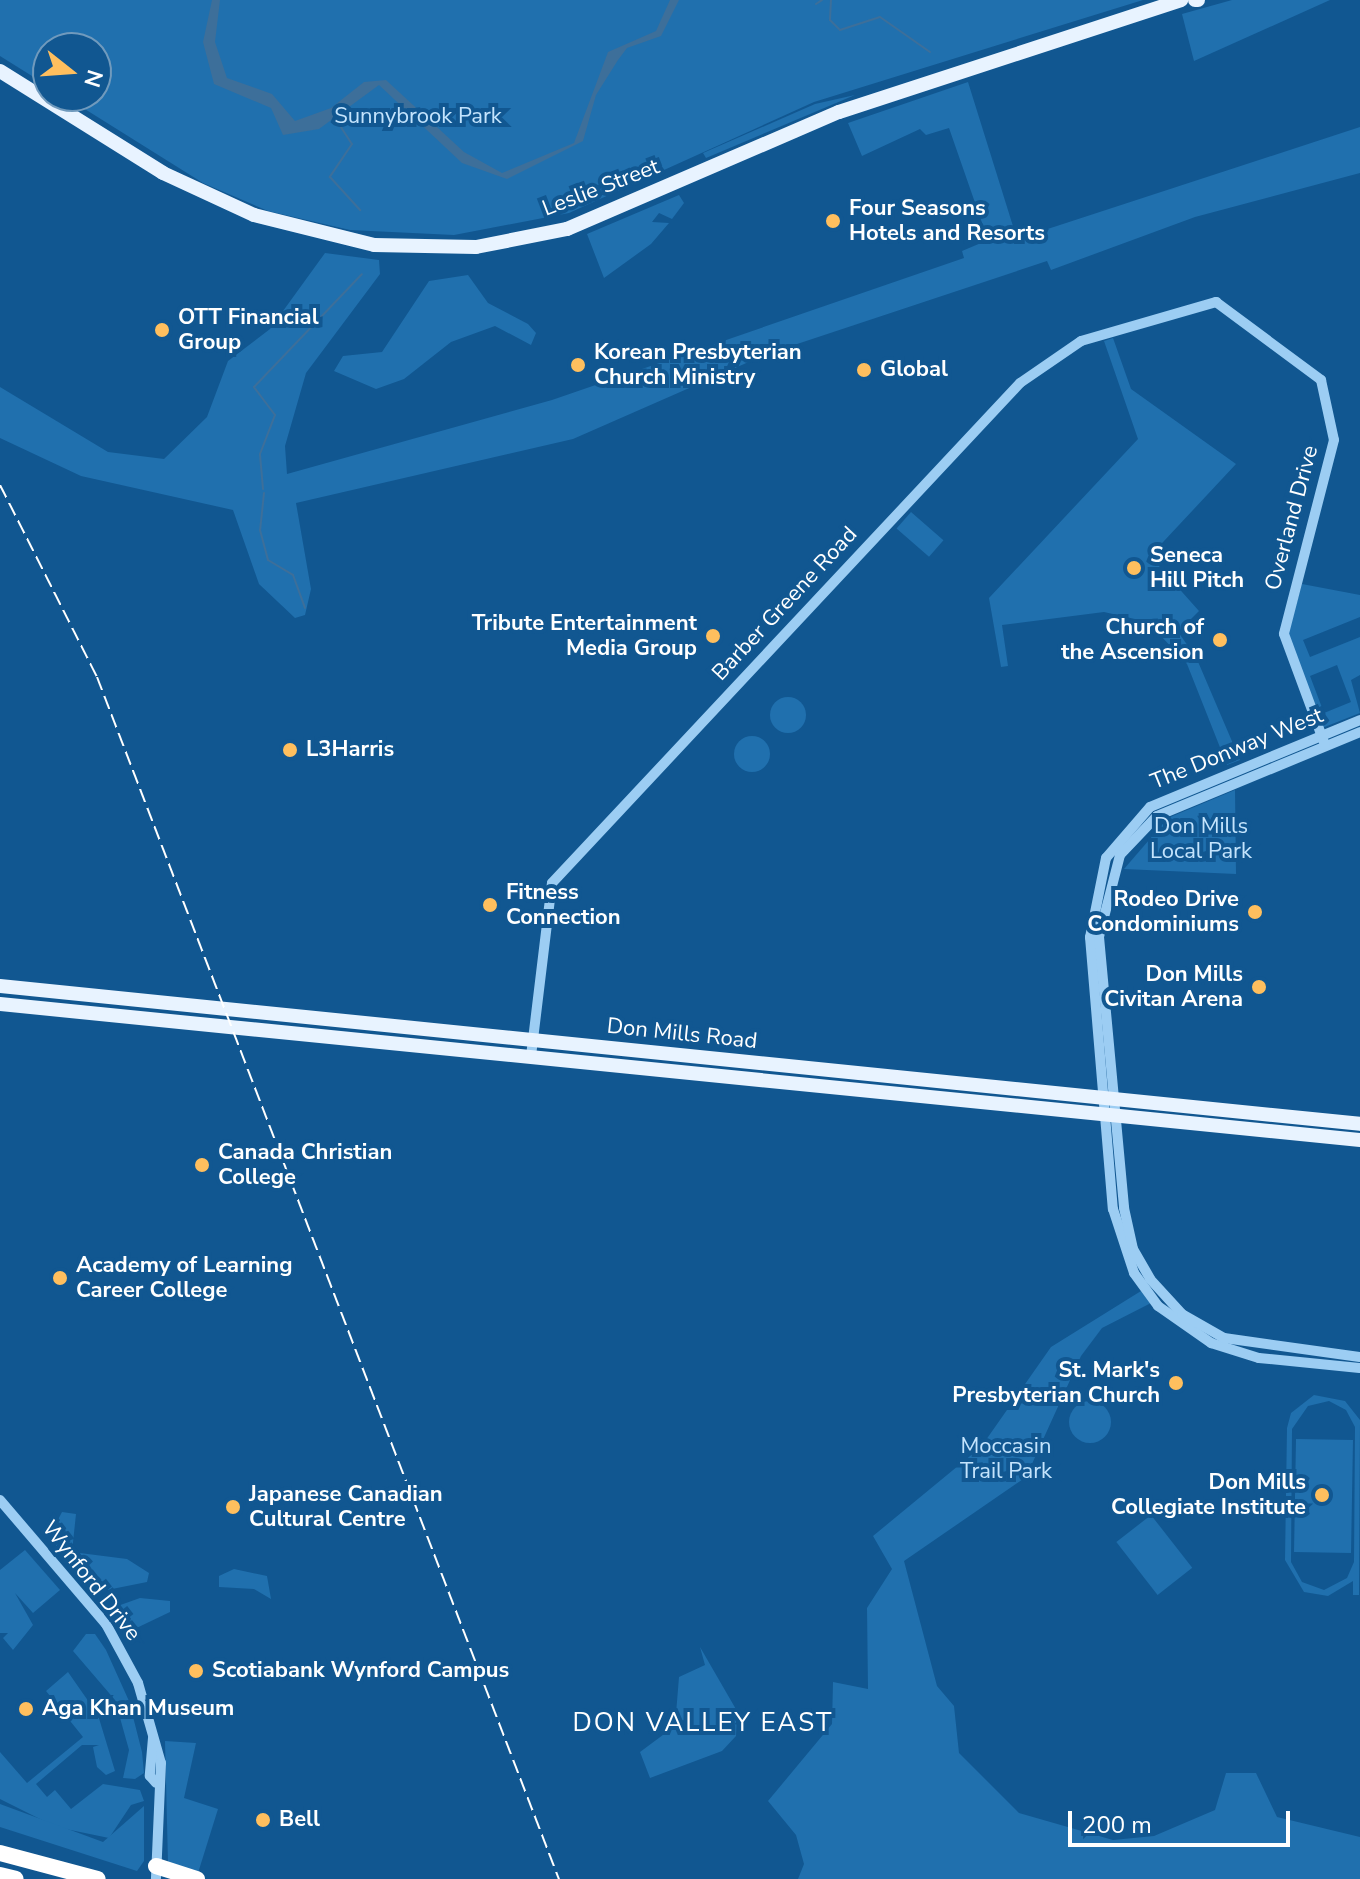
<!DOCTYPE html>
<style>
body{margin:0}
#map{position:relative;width:1360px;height:1879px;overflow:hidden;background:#115791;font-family:"Nunito Sans",sans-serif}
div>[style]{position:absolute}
.green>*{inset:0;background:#2070ae;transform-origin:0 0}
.round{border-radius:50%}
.water>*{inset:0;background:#3d6f9a}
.stream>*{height:2px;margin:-1px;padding:0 1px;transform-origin:1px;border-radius:1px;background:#3d6f9a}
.minor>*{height:10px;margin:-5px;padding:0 5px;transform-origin:5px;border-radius:5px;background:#9ccdf3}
.major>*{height:14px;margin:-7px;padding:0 7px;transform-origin:7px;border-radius:7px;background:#e8f3ff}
.highway>*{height:16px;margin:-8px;padding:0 8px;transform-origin:8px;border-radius:8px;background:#fff}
.rail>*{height:2px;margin-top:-1px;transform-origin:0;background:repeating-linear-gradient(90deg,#fff 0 14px,transparent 0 20px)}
.dots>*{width:22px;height:22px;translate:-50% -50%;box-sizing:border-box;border:4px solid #115791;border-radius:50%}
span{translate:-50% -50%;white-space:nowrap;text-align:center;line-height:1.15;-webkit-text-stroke:8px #115791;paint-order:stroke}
.park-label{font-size:22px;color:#c4e4fd}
.street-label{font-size:22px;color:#fff}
.poi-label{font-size:22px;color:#fff;font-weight:700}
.left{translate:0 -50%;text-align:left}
.right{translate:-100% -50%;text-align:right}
.quarter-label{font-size:26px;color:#fff;letter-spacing:2px}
.north{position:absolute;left:32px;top:32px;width:80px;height:80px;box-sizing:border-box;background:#115791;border:2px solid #709abd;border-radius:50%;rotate:107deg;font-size:22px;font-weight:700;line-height:32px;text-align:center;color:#fff}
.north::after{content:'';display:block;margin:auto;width:28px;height:36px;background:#ffbf5e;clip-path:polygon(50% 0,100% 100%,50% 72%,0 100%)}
.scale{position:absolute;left:1068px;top:1811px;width:222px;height:36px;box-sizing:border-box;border:4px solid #fff;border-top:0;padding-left:10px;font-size:24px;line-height:28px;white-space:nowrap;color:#fff;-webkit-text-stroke:6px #115791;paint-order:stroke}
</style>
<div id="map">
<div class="green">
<i style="clip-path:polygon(0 0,1143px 0,814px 102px,569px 213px,454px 235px,350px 230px,268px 211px,203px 183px,64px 96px,96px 96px,96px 48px,48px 48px,48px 86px,0 56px)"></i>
<i style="clip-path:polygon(1232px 0,1330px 0,1194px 61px,1182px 14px)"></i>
<i style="clip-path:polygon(968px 82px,1017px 239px,1360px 127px,1360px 173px,1195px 217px,1051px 270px,1047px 261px,767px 354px,573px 439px,296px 503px,311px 589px,305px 615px,295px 618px,259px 584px,233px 510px,81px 476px,0 438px,0 387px,108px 452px,164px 459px,207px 417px,228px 361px,270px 329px,325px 253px,379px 260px,380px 274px,306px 373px,285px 446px,287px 474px,552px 400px,964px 258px,962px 251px,988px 240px,949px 128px,926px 135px,920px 129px,862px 156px,848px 123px)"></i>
<i style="clip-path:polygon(855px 95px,706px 158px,703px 153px,815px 104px)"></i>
<i style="clip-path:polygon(679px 195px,684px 203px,672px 219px,659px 213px,652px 222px,669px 223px,651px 244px,604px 278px,587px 234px)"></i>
<i style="clip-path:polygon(468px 275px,488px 303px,528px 324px,536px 333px,531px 345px,495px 326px,451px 342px,404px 379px,376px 389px,334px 371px,343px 356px,382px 352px,429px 281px)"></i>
<i style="clip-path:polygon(1113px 338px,1131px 389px,1236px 464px,1150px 556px,1199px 611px,1178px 632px,1196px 657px,1240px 760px,1227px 765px,1187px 664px,1148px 622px,1104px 612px,1002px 625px,1008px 666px,1001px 667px,989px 598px,1138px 439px,1104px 341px)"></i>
<i style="left:911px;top:512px;width:43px;height:22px;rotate:41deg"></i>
<i style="clip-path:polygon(evenodd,1302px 584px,1360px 595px,1360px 617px,1303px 640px,1310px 657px,1360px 637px,1360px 675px,1351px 680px,1360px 713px,1322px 728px,1287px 638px,1302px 584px,1337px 665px,1351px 702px,1324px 713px,1310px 676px,1337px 665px)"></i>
<i class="round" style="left:770px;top:697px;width:36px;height:36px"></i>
<i class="round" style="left:734px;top:736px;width:36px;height:36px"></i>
<i style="clip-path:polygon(1235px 790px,1236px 874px,1124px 869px,1168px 818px)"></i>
<i style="clip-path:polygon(1141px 1291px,1151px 1303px,1102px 1328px,1081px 1356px,1026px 1477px,904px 1561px,937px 1686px,954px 1706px,959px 1753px,1019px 1813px,1113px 1840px,1154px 1836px,1215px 1810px,1226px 1773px,1256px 1773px,1277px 1817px,1360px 1837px,1360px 1879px,798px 1879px,804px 1864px,796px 1835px,768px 1801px,832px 1724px,833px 1682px,868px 1689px,867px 1608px,892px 1569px,873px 1536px,981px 1447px,1051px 1347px)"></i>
<i style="clip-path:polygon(evenodd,1314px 1395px,1345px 1401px,1360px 1420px,1359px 1595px,1353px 1595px,1353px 1581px,1328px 1596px,1304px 1592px,1285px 1560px,1287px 1428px,1291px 1413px,1314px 1395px,1329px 1401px,1346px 1410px,1355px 1427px,1354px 1562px,1347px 1578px,1324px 1590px,1302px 1582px,1291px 1562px,1292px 1429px,1308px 1406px,1329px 1401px)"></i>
<i class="round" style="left:1069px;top:1401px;width:42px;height:42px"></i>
<i style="left:1296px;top:1439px;width:57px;height:113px;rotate:1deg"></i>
<i style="clip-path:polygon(62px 1512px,76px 1514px,72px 1552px,127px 1559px,149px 1573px,147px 1582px,97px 1592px,49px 1537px)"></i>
<i style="left:1151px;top:1515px;width:67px;height:44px;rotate:52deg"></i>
<i style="clip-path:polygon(25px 1550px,60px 1590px,33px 1613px,15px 1593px,33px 1625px,13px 1650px,3px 1638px,8px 1633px,0 1633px,0 1570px)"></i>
<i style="clip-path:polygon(234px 1569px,267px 1576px,271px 1599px,254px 1589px,219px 1587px,219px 1576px)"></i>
<i style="clip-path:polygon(140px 1598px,170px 1601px,170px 1612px,126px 1633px,112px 1608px)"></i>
<i style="clip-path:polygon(86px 1634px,95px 1634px,106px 1650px,129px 1701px,142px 1752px,144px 1773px,135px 1779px,123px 1778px,129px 1750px,115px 1700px,73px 1651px)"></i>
<i style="clip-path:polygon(700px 1647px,737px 1711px,736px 1736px,722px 1751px,650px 1778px,640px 1752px,675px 1726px,679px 1677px,705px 1665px)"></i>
<i style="clip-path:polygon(68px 1672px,98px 1715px,115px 1771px,106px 1775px,97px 1767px,93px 1747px,99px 1745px,82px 1745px,36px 1784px,47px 1797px,55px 1790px,71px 1809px,103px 1784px,140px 1790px,144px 1801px,131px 1805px,109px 1838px,56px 1827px,0 1799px,0 1752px,27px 1783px,83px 1737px,46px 1691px)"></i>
<i style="clip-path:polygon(165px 1741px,196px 1743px,184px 1798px,218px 1809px,198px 1873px,168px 1863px)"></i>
<i style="clip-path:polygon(0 1804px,103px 1842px,144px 1806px,144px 1861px,137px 1871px,0 1827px)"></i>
</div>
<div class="water">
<i style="clip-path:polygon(212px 0,220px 0,215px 42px,227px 78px,272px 94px,295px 121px,331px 108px,364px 82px,386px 80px,464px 152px,502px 173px,574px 143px,608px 52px,656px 31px,670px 0,679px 0,661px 36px,627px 48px,618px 60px,596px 95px,583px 141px,507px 179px,462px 163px,379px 85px,319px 129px,283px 135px,271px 108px,214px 84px,203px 42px)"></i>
</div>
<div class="stream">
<i style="left:831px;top:0;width:20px;rotate:93deg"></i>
<i style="left:830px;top:20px;width:14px;rotate:45deg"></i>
<i style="left:840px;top:30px;width:42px;rotate:-18deg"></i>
<i style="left:880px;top:17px;width:61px;rotate:35deg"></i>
<i style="left:816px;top:4px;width:7px;rotate:-34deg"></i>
<i style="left:335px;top:118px;width:31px;rotate:57deg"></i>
<i style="left:352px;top:144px;width:40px;rotate:124deg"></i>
<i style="left:330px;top:177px;width:45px;rotate:47.7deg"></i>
<i style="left:263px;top:489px;width:35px;rotate:-95deg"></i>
<i style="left:260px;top:454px;width:42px;rotate:-69deg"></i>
<i style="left:275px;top:415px;width:35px;rotate:-127deg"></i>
<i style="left:254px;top:387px;width:156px;rotate:-46.3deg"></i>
<i style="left:264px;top:493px;width:37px;rotate:96deg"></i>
<i style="left:260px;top:530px;width:31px;rotate:75deg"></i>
<i style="left:268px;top:560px;width:29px;rotate:31deg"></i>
<i style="left:293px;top:575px;width:35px;rotate:70deg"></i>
</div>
<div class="minor">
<i style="left:1360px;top:720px;width:227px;rotate:157.5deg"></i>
<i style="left:1150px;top:807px;width:67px;rotate:130.8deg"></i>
<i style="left:1106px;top:858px;width:81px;rotate:101.4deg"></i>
<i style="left:1090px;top:937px;width:273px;rotate:85.2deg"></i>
<i style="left:1113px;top:1209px;width:67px;rotate:71.8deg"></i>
<i style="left:1134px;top:1273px;width:41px;rotate:54deg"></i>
<i style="left:1158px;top:1306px;width:65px;rotate:34.9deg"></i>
<i style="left:1211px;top:1343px;width:50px;rotate:17.4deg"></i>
<i style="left:1259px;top:1358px;width:101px;rotate:5.7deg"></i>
<i style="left:1360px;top:732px;width:220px;rotate:157.5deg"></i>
<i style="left:1157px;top:816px;width:54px;rotate:133.5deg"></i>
<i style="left:1120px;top:855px;width:85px;rotate:104.4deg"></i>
<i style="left:1099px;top:937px;width:272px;rotate:84.7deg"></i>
<i style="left:1124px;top:1208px;width:42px;rotate:77.6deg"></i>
<i style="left:1133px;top:1249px;width:34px;rotate:60deg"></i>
<i style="left:1150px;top:1279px;width:47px;rotate:47.6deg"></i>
<i style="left:1182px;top:1314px;width:48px;rotate:29.7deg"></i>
<i style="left:1224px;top:1338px;width:137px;rotate:8deg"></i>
<i style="left:531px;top:1056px;width:174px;rotate:-83.1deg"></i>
<i style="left:552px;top:883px;width:685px;rotate:-46.89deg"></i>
<i style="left:1020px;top:383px;width:74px;rotate:-34.5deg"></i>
<i style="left:1081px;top:341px;width:141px;rotate:-16.1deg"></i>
<i style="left:1216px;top:302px;width:131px;rotate:36.6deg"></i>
<i style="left:1321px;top:380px;width:61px;rotate:77.8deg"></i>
<i style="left:1334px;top:440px;width:200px;rotate:104.5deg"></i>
<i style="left:1284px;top:634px;width:118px;rotate:69.7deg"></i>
<i style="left:0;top:1500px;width:163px;rotate:49.5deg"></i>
<i style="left:106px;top:1624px;width:67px;rotate:61.5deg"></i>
<i style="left:138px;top:1683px;width:83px;rotate:74deg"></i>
<i style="left:161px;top:1763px;width:116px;rotate:92.5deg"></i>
<i style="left:153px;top:1738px;width:38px;rotate:95deg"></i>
<i style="left:150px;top:1776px;width:9px;rotate:49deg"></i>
</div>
<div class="major">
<i style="left:1195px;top:0;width:3px"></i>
<i style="left:0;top:71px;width:192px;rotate:32deg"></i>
<i style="left:163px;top:173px;width:100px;rotate:24.8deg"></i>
<i style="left:254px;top:215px;width:124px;rotate:14deg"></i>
<i style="left:374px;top:245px;width:102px;rotate:1.1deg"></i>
<i style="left:476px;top:247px;width:93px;rotate:-11.2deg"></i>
<i style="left:567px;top:229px;width:296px;rotate:-23.3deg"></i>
<i style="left:839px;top:112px;width:360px;rotate:-18.1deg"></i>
<i style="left:0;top:986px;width:1367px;rotate:5.79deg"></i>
<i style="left:0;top:1004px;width:1367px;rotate:5.71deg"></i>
</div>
<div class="highway">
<i style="left:0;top:1853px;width:101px;rotate:14.9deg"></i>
<i style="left:156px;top:1866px;width:43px;rotate:17.6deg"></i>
<i style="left:0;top:1875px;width:16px;rotate:14deg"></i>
</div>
<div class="rail">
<i style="left:0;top:485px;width:215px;rotate:63.2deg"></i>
<i style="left:97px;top:677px;width:1288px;rotate:68.98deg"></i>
</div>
<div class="dots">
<i style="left:833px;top:221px;background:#ffbf5e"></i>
<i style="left:162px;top:330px;background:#ffbf5e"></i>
<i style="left:578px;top:365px;background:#ffbf5e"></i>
<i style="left:864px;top:370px;background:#ffbf5e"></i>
<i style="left:1134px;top:568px;background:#ffbf5e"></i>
<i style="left:713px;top:636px;background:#ffbf5e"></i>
<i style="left:1220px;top:640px;background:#ffbf5e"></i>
<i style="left:290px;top:750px;background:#ffbf5e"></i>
<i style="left:490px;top:905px;background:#ffbf5e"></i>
<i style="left:1255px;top:912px;background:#ffbf5e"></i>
<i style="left:1259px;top:987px;background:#ffbf5e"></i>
<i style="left:202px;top:1165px;background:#ffbf5e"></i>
<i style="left:60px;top:1278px;background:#ffbf5e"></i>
<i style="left:1176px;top:1383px;background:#ffbf5e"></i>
<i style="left:1322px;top:1495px;background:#ffbf5e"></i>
<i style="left:233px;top:1507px;background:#ffbf5e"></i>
<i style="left:196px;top:1671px;background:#ffbf5e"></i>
<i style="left:26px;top:1709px;background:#ffbf5e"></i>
<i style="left:263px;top:1820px;background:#ffbf5e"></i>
</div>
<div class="park-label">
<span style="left:418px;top:117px">Sunnybrook Park</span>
<span style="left:1201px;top:839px">Don Mills<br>Local Park</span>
<span style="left:1006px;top:1459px">Moccasin<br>Trail Park</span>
</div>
<div class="street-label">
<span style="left:601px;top:188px;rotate:-21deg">Leslie Street</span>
<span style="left:1292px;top:518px;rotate:-75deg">Overland Drive</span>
<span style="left:785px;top:604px;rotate:-47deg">Barber Greene Road</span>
<span style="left:1237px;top:749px;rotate:-22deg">The Donway West</span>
<span style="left:682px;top:1034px;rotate:6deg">Don Mills Road</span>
<span style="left:91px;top:1581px;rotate:52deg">Wynford Drive</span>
</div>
<div class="poi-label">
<span class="left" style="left:849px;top:221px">Four Seasons<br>Hotels and Resorts</span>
<span class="left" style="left:178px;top:330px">OTT Financial<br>Group</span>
<span class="left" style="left:594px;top:365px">Korean Presbyterian<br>Church Ministry</span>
<span class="left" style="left:880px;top:370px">Global</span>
<span class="left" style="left:1150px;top:568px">Seneca<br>Hill Pitch</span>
<span class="right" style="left:697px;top:636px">Tribute Entertainment<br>Media Group</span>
<span class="right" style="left:1204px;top:640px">Church of<br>the Ascension</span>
<span class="left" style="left:306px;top:750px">L3Harris</span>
<span class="left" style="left:506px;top:905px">Fitness<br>Connection</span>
<span class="right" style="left:1239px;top:912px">Rodeo Drive<br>Condominiums</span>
<span class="right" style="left:1243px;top:987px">Don Mills<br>Civitan Arena</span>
<span class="left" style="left:218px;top:1165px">Canada Christian<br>College</span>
<span class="left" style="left:76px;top:1278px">Academy of Learning<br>Career College</span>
<span class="right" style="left:1160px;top:1383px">St. Mark's<br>Presbyterian Church</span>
<span class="right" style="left:1306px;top:1495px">Don Mills<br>Collegiate Institute</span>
<span class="left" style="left:249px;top:1507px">Japanese Canadian<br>Cultural Centre</span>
<span class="left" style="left:212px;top:1671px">Scotiabank Wynford Campus</span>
<span class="left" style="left:42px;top:1709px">Aga Khan Museum</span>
<span class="left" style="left:279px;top:1820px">Bell</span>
</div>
<div class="quarter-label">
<span style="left:703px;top:1723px">DON VALLEY EAST</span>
</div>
<div class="north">N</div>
<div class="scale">200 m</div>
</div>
